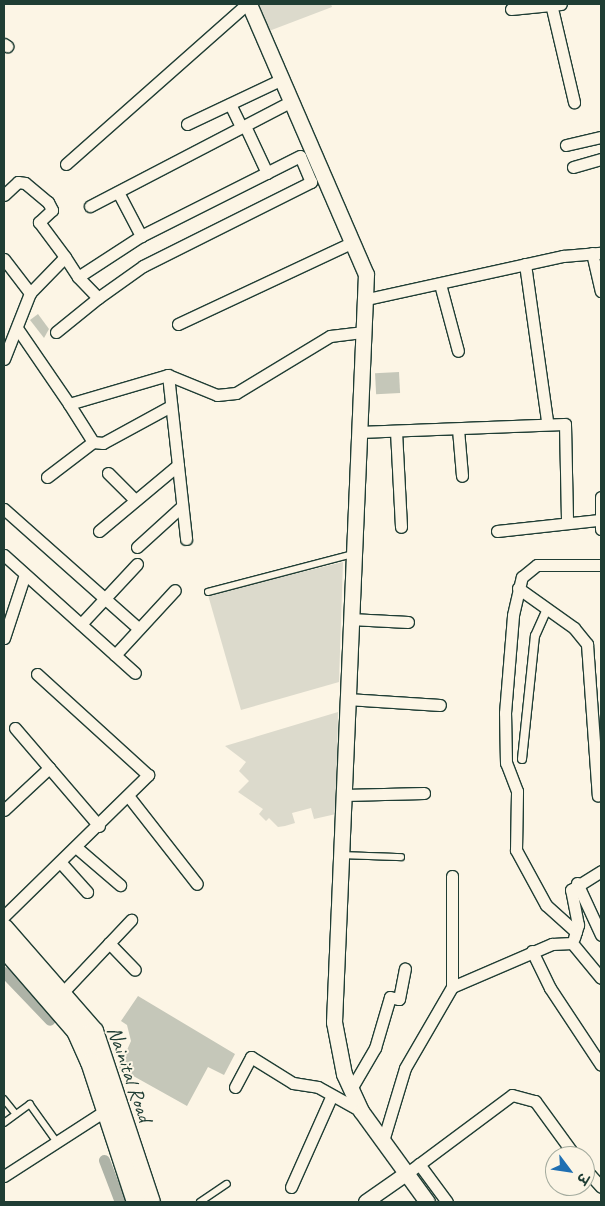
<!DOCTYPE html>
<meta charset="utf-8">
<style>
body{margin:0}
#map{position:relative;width:605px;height:1206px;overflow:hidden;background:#fcf5e5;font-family:Caveat,"Playpen Sans Deva",sans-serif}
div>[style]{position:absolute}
.green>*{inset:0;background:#dcdacc}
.canal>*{height:11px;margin:-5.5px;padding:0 5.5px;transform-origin:5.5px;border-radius:5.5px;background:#aeb3a7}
.building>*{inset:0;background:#c5c7b9;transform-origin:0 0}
.roads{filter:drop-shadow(1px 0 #1f3d34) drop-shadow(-1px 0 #1f3d34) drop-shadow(0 1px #1f3d34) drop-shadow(0 -1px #1f3d34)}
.service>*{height:5.5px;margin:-2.75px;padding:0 2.75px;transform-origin:2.75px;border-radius:2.75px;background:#fcf5e5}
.pedestrian>*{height:8px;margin:-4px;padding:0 4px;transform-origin:4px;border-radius:4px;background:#fcf5e5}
.minor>*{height:11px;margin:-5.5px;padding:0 5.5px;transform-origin:5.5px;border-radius:5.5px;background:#fcf5e5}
.tertiary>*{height:14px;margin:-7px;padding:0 7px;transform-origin:7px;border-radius:7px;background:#fcf5e5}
.secondary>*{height:15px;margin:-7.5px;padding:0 7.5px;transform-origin:7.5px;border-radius:7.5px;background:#fcf5e5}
.trunk>*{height:18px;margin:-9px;padding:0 9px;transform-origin:9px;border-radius:9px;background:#fcf5e5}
span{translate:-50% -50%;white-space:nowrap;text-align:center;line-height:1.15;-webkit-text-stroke:4px #fcf5e5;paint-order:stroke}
.street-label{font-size:21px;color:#1f3d34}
.frame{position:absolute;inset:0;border:5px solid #1f3d34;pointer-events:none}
.north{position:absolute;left:545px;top:1146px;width:50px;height:50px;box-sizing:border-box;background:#fcf5e5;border:1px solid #a4ab9e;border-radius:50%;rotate:121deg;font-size:14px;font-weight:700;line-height:20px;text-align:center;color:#1f3d34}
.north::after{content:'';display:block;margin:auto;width:18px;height:22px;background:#1f6fb2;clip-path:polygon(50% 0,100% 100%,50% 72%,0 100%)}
</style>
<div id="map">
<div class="green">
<i style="clip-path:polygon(258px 4px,331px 4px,332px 7px,269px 31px)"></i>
<i style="clip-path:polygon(343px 562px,339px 682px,241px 710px,208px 595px)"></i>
<i style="clip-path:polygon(338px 712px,336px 814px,314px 819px,311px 808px,292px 813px,295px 823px,285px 826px,278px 827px,269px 818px,266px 821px,259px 814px,263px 809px,238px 792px,249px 781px,239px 771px,246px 762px,225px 746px)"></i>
</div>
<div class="canal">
<i style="left:4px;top:972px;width:66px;rotate:46.2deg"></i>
<i style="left:104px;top:1160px;width:45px;rotate:69.1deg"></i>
</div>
<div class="building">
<i style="clip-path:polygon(38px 314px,49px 329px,44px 338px,30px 320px)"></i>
<i style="left:399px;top:372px;width:21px;height:24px;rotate:87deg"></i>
<i style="clip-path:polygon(138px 996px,235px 1054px,224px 1075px,208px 1067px,187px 1106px,119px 1068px,131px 1041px,127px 1025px,121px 1021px)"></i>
</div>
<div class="roads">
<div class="service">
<i style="left:208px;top:592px;width:150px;rotate:-14.7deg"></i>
<i style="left:343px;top:855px;width:58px;rotate:2deg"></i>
<i style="left:4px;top:1099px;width:19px;rotate:51deg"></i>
<i style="left:4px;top:1123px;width:32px;rotate:-36deg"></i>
<i style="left:30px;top:1104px;width:43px;rotate:54.5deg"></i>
<i style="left:200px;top:1202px;width:32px;rotate:-34deg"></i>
</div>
<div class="pedestrian">
<i style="left:522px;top:759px;width:124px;rotate:-84deg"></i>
<i style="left:535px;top:636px;width:30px;rotate:-66deg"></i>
</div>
<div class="minor">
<i style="left:551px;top:4px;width:101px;rotate:76.8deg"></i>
<i style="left:511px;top:9px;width:50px;rotate:-5.7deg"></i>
<i style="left:4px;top:44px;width:4px;rotate:34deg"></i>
<i style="left:230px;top:104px;width:25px;rotate:64deg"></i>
<i style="left:187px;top:124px;width:103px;rotate:-25.3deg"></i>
<i style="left:245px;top:126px;width:52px;rotate:64.9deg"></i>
<i style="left:566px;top:145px;width:36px;rotate:-13deg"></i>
<i style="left:66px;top:164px;width:242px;rotate:-41.5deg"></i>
<i style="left:573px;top:167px;width:29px;rotate:-16deg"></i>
<i style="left:118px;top:192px;width:50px;rotate:62.4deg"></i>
<i style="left:4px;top:195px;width:19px;rotate:-43deg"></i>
<i style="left:18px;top:182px;width:7px;rotate:8deg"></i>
<i style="left:25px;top:183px;width:30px;rotate:40deg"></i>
<i style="left:48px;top:202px;width:9px;rotate:63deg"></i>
<i style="left:52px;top:210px;width:18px;rotate:137deg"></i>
<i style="left:39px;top:222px;width:44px;rotate:53.4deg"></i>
<i style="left:90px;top:206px;width:225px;rotate:-27.5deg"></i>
<i style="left:592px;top:253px;width:39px;rotate:77deg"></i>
<i style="left:4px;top:259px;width:43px;rotate:52.6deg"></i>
<i style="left:525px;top:264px;width:159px;rotate:82deg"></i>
<i style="left:440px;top:284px;width:69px;rotate:75deg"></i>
<i style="left:367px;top:299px;width:201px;rotate:-12.4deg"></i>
<i style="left:563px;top:256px;width:38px;rotate:-5deg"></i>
<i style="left:178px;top:324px;width:191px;rotate:-25.1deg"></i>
<i style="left:17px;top:328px;width:92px;rotate:55.6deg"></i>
<i style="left:69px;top:404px;width:103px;rotate:-16.3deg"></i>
<i style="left:168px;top:375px;width:53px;rotate:22.2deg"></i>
<i style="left:217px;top:395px;width:19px;rotate:-6deg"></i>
<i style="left:236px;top:393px;width:110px;rotate:-31.2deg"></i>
<i style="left:330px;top:336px;width:34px;rotate:-7deg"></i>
<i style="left:56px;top:332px;width:54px;rotate:-39deg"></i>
<i style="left:4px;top:359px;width:71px;rotate:-68.5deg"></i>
<i style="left:30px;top:293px;width:50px;rotate:-45.8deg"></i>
<i style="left:65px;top:257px;width:24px;rotate:57deg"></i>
<i style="left:78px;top:277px;width:29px;rotate:46deg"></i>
<i style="left:98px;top:298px;width:55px;rotate:-35.4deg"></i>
<i style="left:143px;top:266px;width:188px;rotate:-26.6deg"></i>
<i style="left:311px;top:182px;width:28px;rotate:-113deg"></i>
<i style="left:300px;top:156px;width:178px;rotate:153.3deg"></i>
<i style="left:141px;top:236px;width:75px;rotate:146.9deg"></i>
<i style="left:168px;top:375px;width:165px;rotate:83.7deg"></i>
<i style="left:69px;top:404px;width:45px;rotate:57.7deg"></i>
<i style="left:458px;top:429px;width:47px;rotate:85.1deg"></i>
<i style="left:396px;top:431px;width:96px;rotate:87deg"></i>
<i style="left:358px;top:432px;width:207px;rotate:-2.2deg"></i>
<i style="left:565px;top:424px;width:97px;rotate:88.8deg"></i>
<i style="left:108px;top:473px;width:37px;rotate:45deg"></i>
<i style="left:47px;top:477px;width:58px;rotate:-37.3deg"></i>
<i style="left:93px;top:442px;width:10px;rotate:6deg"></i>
<i style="left:103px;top:443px;width:77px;rotate:-28.6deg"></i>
<i style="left:601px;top:497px;width:32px;rotate:90deg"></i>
<i style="left:4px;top:509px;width:179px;rotate:41.6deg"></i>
<i style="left:99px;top:531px;width:103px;rotate:-39.9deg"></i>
<i style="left:497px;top:531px;width:103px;rotate:-6.2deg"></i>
<i style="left:137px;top:547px;width:61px;rotate:-42.3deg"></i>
<i style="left:4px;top:555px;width:176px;rotate:42deg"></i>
<i style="left:518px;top:588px;width:69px;rotate:35.5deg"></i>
<i style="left:574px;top:628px;width:21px;rotate:51deg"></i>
<i style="left:587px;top:644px;width:152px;rotate:85.9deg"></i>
<i style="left:350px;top:619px;width:58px;rotate:3deg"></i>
<i style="left:81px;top:624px;width:82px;rotate:-47deg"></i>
<i style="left:4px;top:638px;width:67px;rotate:-71.8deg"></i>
<i style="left:115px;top:655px;width:88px;rotate:-47.3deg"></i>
<i style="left:347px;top:699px;width:93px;rotate:3.7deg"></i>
<i style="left:15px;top:728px;width:129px;rotate:49.4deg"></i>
<i style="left:344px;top:795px;width:80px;rotate:-1.4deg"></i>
<i style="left:129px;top:797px;width:110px;rotate:52deg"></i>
<i style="left:4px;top:810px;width:62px;rotate:-43deg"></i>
<i style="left:77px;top:848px;width:57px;rotate:40.7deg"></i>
<i style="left:61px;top:863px;width:39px;rotate:48deg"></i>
<i style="left:577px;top:883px;width:57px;rotate:65.2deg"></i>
<i style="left:4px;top:916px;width:202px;rotate:-44.4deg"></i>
<i style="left:148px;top:775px;width:150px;rotate:-137.7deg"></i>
<i style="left:576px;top:932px;width:40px;rotate:-138deg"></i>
<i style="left:546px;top:905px;width:63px;rotate:-118.6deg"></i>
<i style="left:516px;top:850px;width:59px;rotate:-89deg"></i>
<i style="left:517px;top:791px;width:30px;rotate:-111deg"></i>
<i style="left:506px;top:763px;width:50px;rotate:-91.1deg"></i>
<i style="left:505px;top:713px;width:98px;rotate:-85.3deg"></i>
<i style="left:513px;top:615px;width:39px;rotate:-77deg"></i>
<i style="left:522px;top:577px;width:19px;rotate:-39deg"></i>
<i style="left:537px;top:565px;width:64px"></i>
<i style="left:574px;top:938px;width:14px;rotate:-73deg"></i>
<i style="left:578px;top:925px;width:36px;rotate:-101deg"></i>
<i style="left:571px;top:890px;width:36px;rotate:-32deg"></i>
<i style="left:109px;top:943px;width:37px;rotate:46deg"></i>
<i style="left:532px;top:951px;width:41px;rotate:64.1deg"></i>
<i style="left:550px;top:988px;width:92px;rotate:56.5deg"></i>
<i style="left:452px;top:987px;width:111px;rotate:-90deg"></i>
<i style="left:64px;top:991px;width:98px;rotate:-46.7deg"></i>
<i style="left:235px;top:1087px;width:34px;rotate:-62deg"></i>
<i style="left:251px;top:1057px;width:49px;rotate:31.8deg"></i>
<i style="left:293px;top:1083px;width:25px;rotate:9deg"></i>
<i style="left:318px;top:1087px;width:49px;rotate:29.2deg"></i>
<i style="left:351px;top:1089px;width:48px;rotate:-59.7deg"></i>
<i style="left:375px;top:1048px;width:53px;rotate:-73.6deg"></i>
<i style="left:390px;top:997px;width:9px;rotate:13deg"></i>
<i style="left:399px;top:999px;width:31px;rotate:-79deg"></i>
<i style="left:383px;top:1141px;width:76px;rotate:-73.2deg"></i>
<i style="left:405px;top:1068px;width:94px;rotate:-59.9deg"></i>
<i style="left:452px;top:987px;width:109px;rotate:-23.3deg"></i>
<i style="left:552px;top:944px;width:20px;rotate:-3deg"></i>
<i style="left:572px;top:943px;width:45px;rotate:50.4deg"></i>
<i style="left:419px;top:1164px;width:47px;rotate:53.6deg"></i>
<i style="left:585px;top:1169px;width:24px;rotate:48deg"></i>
<i style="left:406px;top:1174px;width:132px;rotate:-36.7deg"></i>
<i style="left:512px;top:1095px;width:24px;rotate:15deg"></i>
<i style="left:535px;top:1101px;width:68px;rotate:54deg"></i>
<i style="left:4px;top:1176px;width:120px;rotate:-32.8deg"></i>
<i style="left:291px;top:1187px;width:98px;rotate:-66deg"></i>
</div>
<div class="tertiary">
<i style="left:366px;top:1202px;width:49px;rotate:-35deg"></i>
</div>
<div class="secondary">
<i style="left:249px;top:4px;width:294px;rotate:66.6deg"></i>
<i style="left:366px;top:274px;width:749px;rotate:92.45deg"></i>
<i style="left:334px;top:1022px;width:53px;rotate:79.1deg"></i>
<i style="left:344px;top:1074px;width:41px;rotate:65.3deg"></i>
<i style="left:361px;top:1111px;width:112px;rotate:54deg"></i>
</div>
<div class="trunk">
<i style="left:4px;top:928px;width:137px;rotate:48.9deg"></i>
<i style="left:94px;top:1031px;width:180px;rotate:71.6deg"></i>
<i style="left:4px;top:948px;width:110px;rotate:49.1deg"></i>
<i style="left:76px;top:1031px;width:34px;rotate:66deg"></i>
<i style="left:90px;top:1062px;width:147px;rotate:71.8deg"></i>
</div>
</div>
<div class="street-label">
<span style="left:130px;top:1074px;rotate:71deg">Nainital Road</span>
</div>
<div class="frame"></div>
<div class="north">उ</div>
</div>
